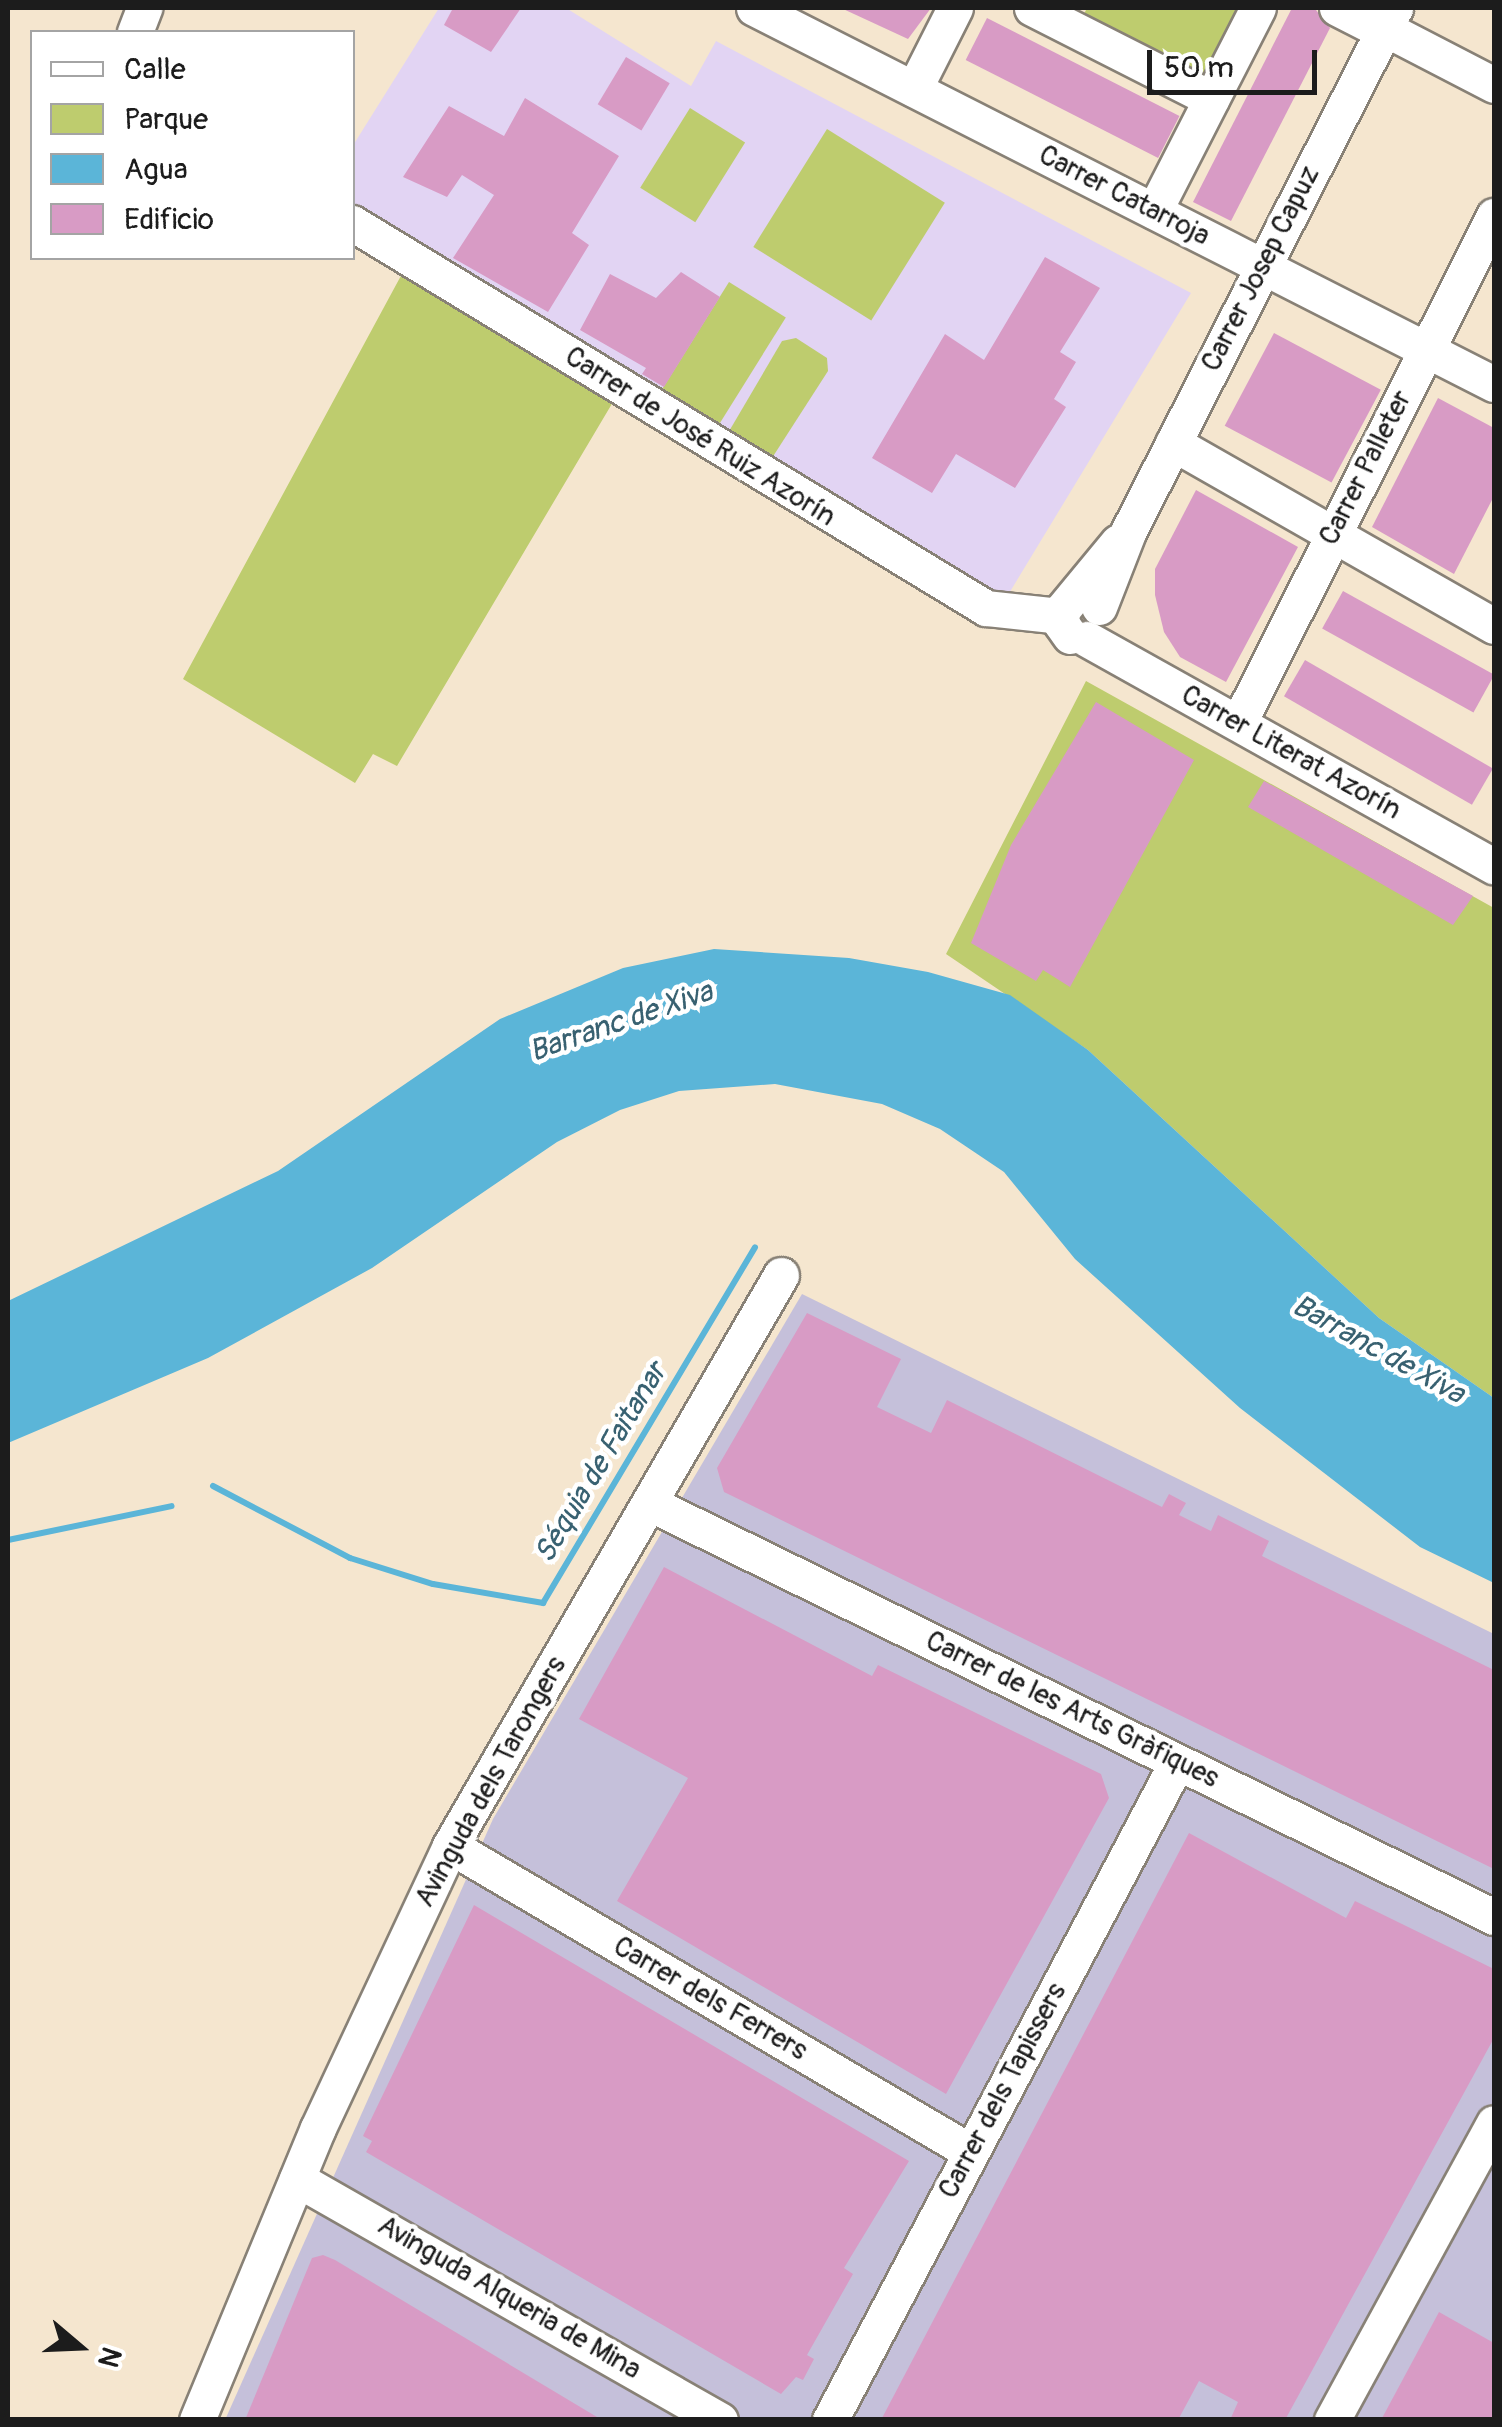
<!DOCTYPE html>
<meta charset="utf-8">
<style>
body{margin:0}
#map{position:relative;width:1502px;height:2427px;overflow:hidden;background:#f5e6cf;font-family:Pangolin,sans-serif}
div>[style]{position:absolute}
.built>*{inset:0;background:#e2d4f3}
.industrial>*{inset:0;background:#c5c0da}
.green>*{inset:0;background:#becc6e;transform-origin:0 0}
.water>*{inset:0;background:#5bb5d8}
.stream>*{height:6px;margin:-3px;padding:0 3px;transform-origin:3px;border-radius:3px;background:#5bb5d8}
.building>*{inset:0;background:#d89bc5;transform-origin:0 0}
.roads{filter:drop-shadow(2px 0 #888176) drop-shadow(-2px 0 #888176) drop-shadow(0 2px #888176) drop-shadow(0 -2px #888176)}
.minor>*{height:35px;margin:-17.5px;padding:0 17.5px;transform-origin:17.5px;border-radius:17.5px;background:#fff}
span{translate:-50% -50%;white-space:nowrap;text-align:center;line-height:1.15;-webkit-text-stroke:9px #fff;paint-order:stroke}
.street-label{font-size:28px;color:#1c1c1c}
.water-label{font-size:30px;color:#386171;font-style:italic}
.frame{position:absolute;inset:0;border:10px solid #1c1c1c;pointer-events:none}
.legend{position:absolute;left:30px;top:30px;width:325px;height:230px;box-sizing:border-box;background:#fff;border:2px solid #a4a4a4;margin:0;padding:12px 18px;list-style:none;font-size:30px;color:#1c1c1c}
.legend li{display:flex;align-items:center;gap:20px;height:50px}
.legend b{width:50px;border:2px solid #a4a4a4}
.north{position:absolute;left:30px;top:2297px;width:100px;height:100px;-webkit-text-stroke:8px #fff;paint-order:stroke;rotate:109deg;font-size:28px;font-weight:700;line-height:40px;text-align:center;color:#1c1c1c}
.north::after{content:'';display:block;margin:auto;width:35px;height:45px;background:#1c1c1c;clip-path:polygon(50% 0,100% 100%,50% 72%,0 100%)}
.scale{position:absolute;left:1147px;top:50px;width:170px;height:45px;box-sizing:border-box;border:5px solid #1c1c1c;border-top:0;padding-left:12px;font-size:30px;line-height:35px;white-space:nowrap;color:#1c1c1c;-webkit-text-stroke:8px #fff;paint-order:stroke}
</style>
<div id="map">
<div class="built">
<i style="clip-path:polygon(439px 8px,566px 8px,691px 86px,716px 41px,1191px 293px,1008px 595px,1000px 597px,783px 463px,775px 471px,353px 210px,352px 147px)"></i>
</div>
<div class="industrial">
<i style="clip-path:polygon(802px 1294px,1494px 1634px,1494px 2419px,225px 2420px,493px 1819px)"></i>
</div>
<div class="green">
<i style="clip-path:polygon(1087px 8px,1252px 8px,1209px 92px,1078px 26px)"></i>
<i style="left:690px;top:108px;width:65px;height:94px;rotate:32deg"></i>
<i style="left:827px;top:129px;width:139px;height:139px;rotate:32deg"></i>
<i style="clip-path:polygon(403px 272px,613px 402px,397px 766px,373px 754px,355px 783px,183px 679px)"></i>
<i style="left:729px;top:282px;width:67px;height:132px;rotate:32deg"></i>
<i style="clip-path:polygon(796px 338px,827px 358px,828px 371px,772px 458px,728px 433px,782px 341px)"></i>
<i style="clip-path:polygon(1086px 681px,1494px 908px,1494px 1398px,1379px 1318px,1088px 1050px,946px 954px)"></i>
</div>
<div class="water">
<i style="clip-path:polygon(714px 949px,849px 958px,928px 972px,1010px 995px,1088px 1050px,1379px 1318px,1494px 1398px,1494px 1583px,1420px 1547px,1240px 1408px,1075px 1259px,1004px 1172px,940px 1129px,882px 1104px,775px 1084px,679px 1091px,620px 1110px,557px 1142px,372px 1268px,208px 1358px,8px 1443px,8px 1301px,278px 1171px,500px 1019px,623px 968px)"></i>
</div>
<div class="stream">
<i style="left:213px;top:1486px;width:155px;rotate:27.7deg"></i>
<i style="left:350px;top:1558px;width:87px;rotate:17.4deg"></i>
<i style="left:433px;top:1584px;width:112px;rotate:9.8deg"></i>
<i style="left:543px;top:1603px;width:414px;rotate:-59.2deg"></i>
<i style="left:8px;top:1540px;width:167px;rotate:-11.7deg"></i>
</div>
<div class="building">
<i style="clip-path:polygon(453px 8px,521px 8px,491px 52px,444px 25px)"></i>
<i style="clip-path:polygon(841px 8px,931px 8px,908px 39px)"></i>
<i style="clip-path:polygon(1292px 8px,1316px 10px,1330px 28px,1231px 221px,1193px 202px)"></i>
<i style="left:987px;top:18px;width:216px;height:47px;rotate:27deg"></i>
<i style="left:626px;top:57px;width:51px;height:55px;rotate:31deg"></i>
<i style="clip-path:polygon(525px 98px,619px 156px,572px 233px,589px 245px,548px 312px,453px 258px,494px 195px,462px 175px,447px 197px,403px 177px,449px 106px,504px 136px)"></i>
<i style="clip-path:polygon(1045px 257px,1100px 288px,1060px 352px,1076px 362px,1054px 399px,1066px 407px,1015px 488px,956px 454px,932px 493px,872px 458px,945px 334px,984px 360px)"></i>
<i style="clip-path:polygon(681px 272px,720px 297px,664px 387px,642px 374px,646px 368px,580px 330px,610px 274px,656px 298px)"></i>
<i style="left:1274px;top:333px;width:121px;height:105px;rotate:28deg"></i>
<i style="clip-path:polygon(1438px 398px,1494px 428px,1494px 496px,1454px 574px,1372px 527px)"></i>
<i style="clip-path:polygon(1196px 490px,1298px 547px,1226px 682px,1180px 657px,1164px 632px,1155px 595px,1155px 569px)"></i>
<i style="left:1343px;top:591px;width:173px;height:43px;rotate:29deg"></i>
<i style="left:1305px;top:660px;width:217px;height:42px;rotate:30deg"></i>
<i style="clip-path:polygon(1096px 702px,1194px 760px,1070px 987px,1043px 970px,1036px 981px,971px 943px,1011px 845px)"></i>
<i style="clip-path:polygon(1264px 781px,1473px 896px,1453px 925px,1248px 807px)"></i>
<i style="clip-path:polygon(807px 1313px,901px 1359px,877px 1407px,931px 1433px,947px 1400px,1162px 1507px,1169px 1494px,1186px 1503px,1179px 1515px,1211px 1531px,1218px 1515px,1269px 1541px,1262px 1556px,1494px 1670px,1494px 1869px,724px 1492px,717px 1468px)"></i>
<i style="clip-path:polygon(664px 1567px,872px 1676px,878px 1665px,1101px 1774px,1109px 1798px,946px 2094px,617px 1901px,688px 1778px,579px 1719px)"></i>
<i style="clip-path:polygon(1189px 1833px,1346px 1918px,1355px 1901px,1494px 1969px,1494px 2038px,1285px 2420px,1230px 2420px,1238px 2402px,1199px 2381px,1178px 2420px,881px 2420px)"></i>
<i style="clip-path:polygon(474px 1905px,909px 2161px,844px 2268px,853px 2274px,807px 2355px,814px 2359px,803px 2380px,796px 2377px,781px 2394px,366px 2152px,372px 2141px,363px 2136px)"></i>
<i style="clip-path:polygon(323px 2255px,335px 2260px,602px 2420px,245px 2420px,312px 2258px)"></i>
<i style="clip-path:polygon(1439px 2312px,1494px 2343px,1494px 2420px,1381px 2420px)"></i>
</div>
<div class="roads">
<div class="minor">
<i style="left:754px;top:8px;width:830px;rotate:26.94deg"></i>
<i style="left:1032px;top:8px;width:201px;rotate:26.9deg"></i>
<i style="left:1337px;top:8px;width:33px;rotate:27deg"></i>
<i style="left:1384px;top:28px;width:124px;rotate:27.4deg"></i>
<i style="left:135px;top:32px;width:26px;rotate:-69deg"></i>
<i style="left:914px;top:89px;width:91px;rotate:-63.2deg"></i>
<i style="left:1154px;top:211px;width:228px;rotate:-62.9deg"></i>
<i style="left:352px;top:223px;width:742px;rotate:31.27deg"></i>
<i style="left:986px;top:608px;width:75px;rotate:6.1deg"></i>
<i style="left:1173px;top:443px;width:369px;rotate:29.7deg"></i>
<i style="left:1099px;top:607px;width:83px;rotate:-68.7deg"></i>
<i style="left:1129px;top:530px;width:586px;rotate:-63deg"></i>
<i style="left:1070px;top:636px;width:16px;rotate:-125deg"></i>
<i style="left:1061px;top:623px;width:13px;rotate:-86deg"></i>
<i style="left:1062px;top:610px;width:88px;rotate:-50.5deg"></i>
<i style="left:1087px;top:639px;width:466px;rotate:29.2deg"></i>
<i style="left:1239px;top:722px;width:567px;rotate:-63.25deg"></i>
<i style="left:649px;top:1503px;width:941px;rotate:26.1deg"></i>
<i style="left:450px;top:1846px;width:604px;rotate:30.43deg"></i>
<i style="left:297px;top:2179px;width:487px;rotate:29.7deg"></i>
<i style="left:197px;top:2420px;width:316px;rotate:-67.5deg"></i>
<i style="left:318px;top:2128px;width:311px;rotate:-64.9deg"></i>
<i style="left:450px;top:1846px;width:660px;rotate:-59.9deg"></i>
<i style="left:830px;top:2420px;width:744px;rotate:-62.19deg"></i>
<i style="left:1332px;top:2420px;width:338px;rotate:-61.4deg"></i>
</div>
</div>
<div class="street-label">
<span style="left:1124px;top:196px;rotate:27deg">Carrer Catarroja</span>
<span style="left:1261px;top:269px;rotate:-63deg">Carrer Josep Capuz</span>
<span style="left:700px;top:437px;rotate:32deg">Carrer de José Ruiz Azorín</span>
<span style="left:1366px;top:468px;rotate:-63deg">Carrer Palleter</span>
<span style="left:1291px;top:753px;rotate:29deg">Carrer Literat Azorín</span>
<span style="left:1072px;top:1710px;rotate:26deg">Carrer de les Arts Gràfiques</span>
<span style="left:491px;top:1782px;rotate:-61deg">Avinguda dels Tarongers</span>
<span style="left:710px;top:1999px;rotate:30deg">Carrer dels Ferrers</span>
<span style="left:1003px;top:2091px;rotate:-62deg">Carrer dels Tapissers</span>
<span style="left:509px;top:2298px;rotate:30deg">Avinguda Alqueria de Mina</span>
</div>
<div class="water-label">
<span style="left:621px;top:1022px;rotate:-19deg">Barranc de Xiva</span>
<span style="left:1378px;top:1350px;rotate:29deg">Barranc de Xiva</span>
<span style="left:601px;top:1463px;rotate:-59deg">Séquia de Faitanar</span>
</div>
<div class="frame"></div>
<ul class="legend">
<li><b style="height:12px;background:#fff"></b>Calle</li>
<li><b style="height:28px;background:#becc6e"></b>Parque</li>
<li><b style="height:28px;background:#5bb5d8"></b>Agua</li>
<li><b style="height:28px;background:#d89bc5"></b>Edificio</li>
</ul>
<div class="north">N</div>
<div class="scale">50 m</div>
</div>
